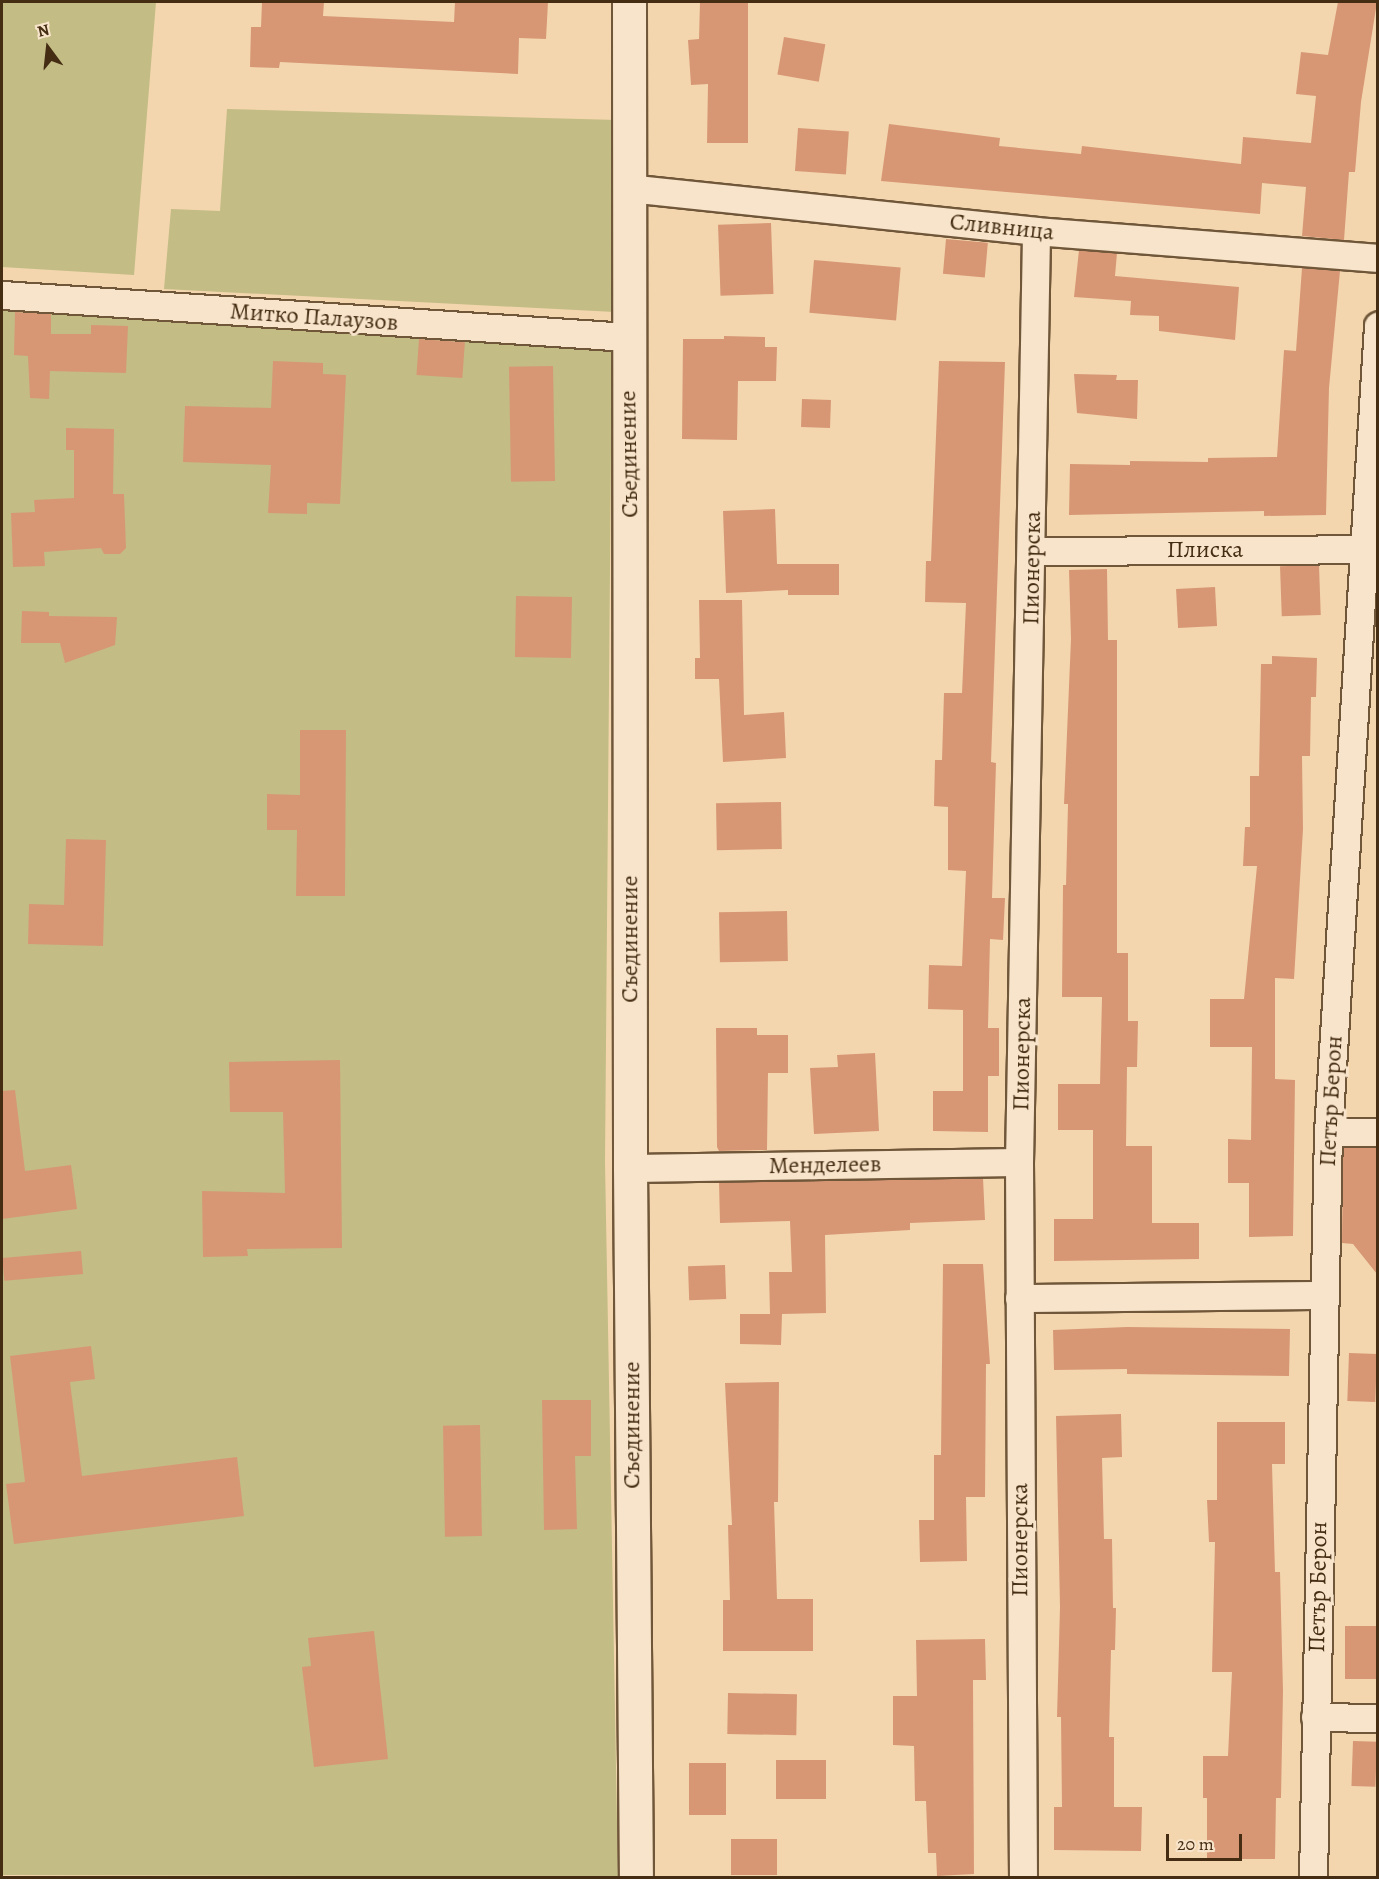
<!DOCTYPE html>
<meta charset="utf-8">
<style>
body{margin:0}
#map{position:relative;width:1379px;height:1879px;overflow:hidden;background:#f3d6ae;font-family:Alegreya,serif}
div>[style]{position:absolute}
.green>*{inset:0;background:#c3bc85}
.building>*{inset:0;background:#d79775;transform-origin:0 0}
.roads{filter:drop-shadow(2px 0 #70573a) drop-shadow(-2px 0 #70573a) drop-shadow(0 2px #70573a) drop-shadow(0 -2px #70573a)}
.street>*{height:27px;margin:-13.5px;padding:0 13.5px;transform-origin:13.5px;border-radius:13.5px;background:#f7e4ca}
.secondary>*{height:33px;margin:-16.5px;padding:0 16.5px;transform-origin:16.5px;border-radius:16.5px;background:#f7e4ca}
span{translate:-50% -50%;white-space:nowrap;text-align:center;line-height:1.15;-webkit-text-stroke:6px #f7e4ca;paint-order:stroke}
.street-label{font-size:24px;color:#452d13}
.frame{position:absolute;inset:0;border:3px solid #452d13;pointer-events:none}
.north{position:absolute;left:18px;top:18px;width:60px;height:60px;-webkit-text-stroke:4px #f7e4ca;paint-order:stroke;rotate:345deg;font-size:16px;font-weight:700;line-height:24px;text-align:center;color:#452d13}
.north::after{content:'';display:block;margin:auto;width:21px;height:27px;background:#452d13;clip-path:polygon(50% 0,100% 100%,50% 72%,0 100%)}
.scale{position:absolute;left:1166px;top:1834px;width:76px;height:27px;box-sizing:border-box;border:3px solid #452d13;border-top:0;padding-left:8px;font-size:18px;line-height:21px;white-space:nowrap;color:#452d13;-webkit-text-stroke:4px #f7e4ca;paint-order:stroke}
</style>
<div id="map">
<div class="green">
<i style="clip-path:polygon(2px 2px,156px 2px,134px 275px,2px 267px)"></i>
<i style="clip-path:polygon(227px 109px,617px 120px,615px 312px,164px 289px,171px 209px,220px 211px)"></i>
<i style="clip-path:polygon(2px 306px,612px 332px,605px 1162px,618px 1877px,2px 1875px)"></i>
</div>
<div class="building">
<i style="clip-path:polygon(262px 2px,324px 2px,323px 16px,454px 22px,455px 2px,548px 2px,546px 39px,519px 38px,518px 74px,280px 62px,279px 68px,250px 67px,251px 27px,261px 27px)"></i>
<i style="clip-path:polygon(700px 2px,748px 2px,748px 143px,707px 143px,708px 84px,691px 85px,688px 40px,699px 39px)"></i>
<i style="clip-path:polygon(1338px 2px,1377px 2px,1361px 102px,1355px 172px,1349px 172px,1344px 240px,1302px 236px,1306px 187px,1262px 183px,1260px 214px,881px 181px,889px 124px,1000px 138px,999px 146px,1081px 154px,1082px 146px,1241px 164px,1243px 137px,1311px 143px,1316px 96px,1296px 94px,1301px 52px,1328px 55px)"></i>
<i style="left:784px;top:37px;width:42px;height:38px;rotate:10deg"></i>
<i style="left:798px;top:128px;width:51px;height:43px;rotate:4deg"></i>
<i style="left:771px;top:223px;width:71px;height:53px;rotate:88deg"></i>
<i style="left:946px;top:239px;width:42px;height:35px;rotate:5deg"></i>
<i style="clip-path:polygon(1079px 250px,1117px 253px,1115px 276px,1239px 287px,1235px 340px,1159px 331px,1159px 316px,1130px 315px,1131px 301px,1074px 297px)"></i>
<i style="left:814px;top:260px;width:87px;height:53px;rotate:5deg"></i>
<i style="clip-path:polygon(1302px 268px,1340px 271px,1329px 388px,1326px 515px,1264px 516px,1264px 511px,1069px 515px,1070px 464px,1130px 465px,1130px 461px,1208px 462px,1208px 458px,1277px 457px,1284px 350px,1296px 351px)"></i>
<i style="clip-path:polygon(15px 312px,51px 314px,51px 334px,91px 334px,91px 325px,128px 326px,126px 373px,50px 371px,49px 399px,30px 398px,28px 356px,14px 355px)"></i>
<i style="clip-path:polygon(724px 336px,765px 337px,765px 347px,777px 347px,776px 381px,738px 381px,737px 440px,682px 439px,683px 339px,724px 339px)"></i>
<i style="left:419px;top:339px;width:46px;height:36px;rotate:4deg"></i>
<i style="clip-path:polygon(273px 361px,323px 363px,323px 374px,346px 375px,340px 504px,307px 503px,307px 514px,268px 513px,271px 465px,183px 462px,185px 406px,271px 408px)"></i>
<i style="clip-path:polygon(939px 361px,1005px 362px,991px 762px,996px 763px,992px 898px,1005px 898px,1003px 940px,990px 939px,988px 1028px,999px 1028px,999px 1076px,988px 1076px,988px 1132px,933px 1131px,933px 1091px,963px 1091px,963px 1010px,928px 1009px,929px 965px,962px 966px,966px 871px,948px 870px,948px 807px,934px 806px,935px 760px,942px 760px,944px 693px,962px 693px,966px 603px,925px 602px,926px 561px,931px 561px)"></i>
<i style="left:553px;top:366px;width:115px;height:44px;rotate:89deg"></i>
<i style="clip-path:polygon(1074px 374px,1117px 375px,1116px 380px,1138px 380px,1137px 419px,1077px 413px)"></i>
<i style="left:802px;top:399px;width:29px;height:28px;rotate:2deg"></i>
<i style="clip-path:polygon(66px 428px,114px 429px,113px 494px,124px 494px,126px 548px,120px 554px,104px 554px,101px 548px,44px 552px,45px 566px,13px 567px,11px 513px,35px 512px,34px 500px,74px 498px,74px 450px,66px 450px)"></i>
<i style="clip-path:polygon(775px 509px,777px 564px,839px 564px,839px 595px,788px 595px,788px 590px,726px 593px,723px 511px)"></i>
<i style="left:1319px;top:565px;width:50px;height:39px;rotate:88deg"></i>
<i style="clip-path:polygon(1107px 569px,1108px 640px,1117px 640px,1117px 953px,1128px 953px,1128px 1021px,1138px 1021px,1137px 1067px,1127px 1067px,1126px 1146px,1152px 1146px,1152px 1223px,1199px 1223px,1199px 1259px,1054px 1261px,1054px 1219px,1093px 1219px,1093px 1130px,1058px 1130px,1058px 1084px,1100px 1084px,1102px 997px,1062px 997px,1063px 885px,1066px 885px,1068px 804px,1064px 804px,1071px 639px,1069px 570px)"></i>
<i style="left:1215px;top:587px;width:39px;height:39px;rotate:87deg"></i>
<i style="left:516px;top:596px;width:56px;height:61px;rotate:1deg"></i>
<i style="clip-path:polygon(699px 600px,742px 600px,744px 715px,784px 712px,786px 758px,723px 762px,719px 679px,695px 679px,695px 658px,700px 658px)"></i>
<i style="clip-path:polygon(22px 611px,49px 612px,49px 616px,117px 617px,115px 645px,65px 663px,60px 643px,21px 643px)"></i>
<i style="clip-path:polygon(1272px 656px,1317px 658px,1316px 697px,1311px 697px,1310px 756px,1302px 756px,1303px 829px,1294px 979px,1275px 978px,1275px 1079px,1295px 1080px,1293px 1236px,1249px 1237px,1249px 1183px,1228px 1183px,1228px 1139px,1251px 1140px,1252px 1047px,1210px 1047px,1210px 999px,1244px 999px,1257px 866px,1243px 866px,1245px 827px,1250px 827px,1250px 776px,1259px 776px,1261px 664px,1272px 664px)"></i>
<i style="clip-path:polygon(300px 730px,346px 730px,345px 896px,296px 896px,297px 830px,267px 830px,267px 794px,300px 795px)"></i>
<i style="left:781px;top:802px;width:47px;height:65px;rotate:89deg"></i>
<i style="clip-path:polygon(66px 839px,106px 840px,103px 946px,28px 944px,29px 904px,64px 905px)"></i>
<i style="left:787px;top:911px;width:50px;height:68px;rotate:89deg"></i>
<i style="clip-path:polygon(716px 1028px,757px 1028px,757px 1035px,788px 1035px,788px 1073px,768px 1073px,767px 1150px,719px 1151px,717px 1147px)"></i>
<i style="clip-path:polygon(875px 1053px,879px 1131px,814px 1134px,810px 1068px,838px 1067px,837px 1055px)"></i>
<i style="clip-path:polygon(340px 1060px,342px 1248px,247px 1249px,248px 1256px,203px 1257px,202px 1191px,285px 1193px,283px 1112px,230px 1112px,229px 1062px)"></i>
<i style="clip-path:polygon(15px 1090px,25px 1171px,71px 1165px,77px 1209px,2px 1219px,2px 1091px)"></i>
<i style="clip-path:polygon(1343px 1148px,1377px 1148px,1377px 1274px,1353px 1244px,1342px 1243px)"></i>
<i style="clip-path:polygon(983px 1178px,985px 1220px,910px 1223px,910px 1230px,825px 1235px,826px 1313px,782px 1314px,781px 1345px,740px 1344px,740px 1314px,770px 1314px,769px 1272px,792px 1272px,790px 1221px,720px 1223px,719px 1182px)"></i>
<i style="left:81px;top:1251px;width:23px;height:79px;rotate:85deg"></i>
<i style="clip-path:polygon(943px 1264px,983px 1264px,990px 1364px,986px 1364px,985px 1497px,966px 1497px,967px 1561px,920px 1562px,919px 1520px,934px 1520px,934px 1455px,941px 1455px)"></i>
<i style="left:725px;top:1265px;width:34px;height:37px;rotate:88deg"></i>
<i style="clip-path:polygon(1127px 1327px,1290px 1329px,1289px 1376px,1127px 1374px,1127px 1369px,1054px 1370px,1053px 1330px)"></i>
<i style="clip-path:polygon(91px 1346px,95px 1379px,70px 1382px,82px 1476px,237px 1457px,244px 1516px,14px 1544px,6px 1484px,25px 1482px,10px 1356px)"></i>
<i style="left:1349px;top:1353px;width:28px;height:48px;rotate:2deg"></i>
<i style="clip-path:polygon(779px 1382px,778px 1502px,774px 1502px,777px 1599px,813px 1599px,813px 1651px,723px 1651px,723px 1600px,730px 1600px,728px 1525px,732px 1525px,725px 1383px)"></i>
<i style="clip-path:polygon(542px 1400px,591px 1400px,591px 1456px,575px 1456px,577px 1529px,544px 1530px)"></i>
<i style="clip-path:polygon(1121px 1414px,1122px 1457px,1102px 1458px,1104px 1539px,1112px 1539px,1113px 1608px,1116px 1608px,1115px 1650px,1111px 1650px,1109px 1737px,1114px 1737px,1114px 1807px,1142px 1807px,1141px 1851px,1054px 1850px,1054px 1807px,1062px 1807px,1061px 1717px,1057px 1717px,1060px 1607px,1056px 1416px)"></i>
<i style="clip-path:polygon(1217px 1422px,1285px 1422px,1285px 1464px,1272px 1464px,1275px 1572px,1280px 1572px,1283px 1691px,1281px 1798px,1276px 1798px,1275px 1859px,1207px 1859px,1207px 1798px,1203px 1798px,1203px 1756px,1228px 1756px,1232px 1672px,1212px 1672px,1215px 1542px,1209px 1542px,1207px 1500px,1217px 1500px)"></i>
<i style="left:480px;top:1425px;width:111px;height:37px;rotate:89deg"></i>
<i style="left:1345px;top:1626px;width:32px;height:53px"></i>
<i style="clip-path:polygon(374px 1631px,388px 1759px,314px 1767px,302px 1667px,311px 1666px,308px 1638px)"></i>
<i style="clip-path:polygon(985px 1639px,986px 1680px,973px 1680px,974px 1874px,937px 1876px,936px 1853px,928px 1853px,926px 1801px,915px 1801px,914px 1746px,893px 1745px,893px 1696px,917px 1696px,916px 1640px)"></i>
<i style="left:728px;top:1693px;width:69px;height:41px;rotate:1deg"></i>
<i style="left:1353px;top:1741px;width:24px;height:45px;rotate:2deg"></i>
<i style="left:776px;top:1760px;width:50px;height:39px"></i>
<i style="left:689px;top:1763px;width:37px;height:52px"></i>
<i style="left:731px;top:1839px;width:46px;height:36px"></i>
</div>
<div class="roads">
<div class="street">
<i style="left:628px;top:188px;width:410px;rotate:6deg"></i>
<i style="left:1036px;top:231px;width:343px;rotate:4.5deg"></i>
<i style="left:2px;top:295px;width:626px;rotate:3.84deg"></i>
<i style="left:1033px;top:551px;width:345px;rotate:-0.3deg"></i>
<i style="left:1328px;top:1132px;width:50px"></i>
<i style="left:630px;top:1168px;width:389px;rotate:-0.9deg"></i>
<i style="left:1019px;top:1298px;width:304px;rotate:-0.6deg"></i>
<i style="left:1315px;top:1717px;width:63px;rotate:0.9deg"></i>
<i style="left:1023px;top:1878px;width:716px;rotate:-90.32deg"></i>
<i style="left:1019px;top:1162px;width:931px;rotate:-88.95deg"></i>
<i style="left:1313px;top:1878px;width:746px;rotate:-88.85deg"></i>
<i style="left:1328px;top:1132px;width:808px;rotate:-86.45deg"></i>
</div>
<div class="secondary">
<i style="left:629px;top:2px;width:1166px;rotate:89.95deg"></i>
<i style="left:630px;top:1168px;width:710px;rotate:89.52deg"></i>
</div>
</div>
<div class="street-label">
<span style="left:1002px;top:227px;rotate:6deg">Сливница</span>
<span style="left:314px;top:317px;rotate:4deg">Митко Палаузов</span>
<span style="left:629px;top:454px;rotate:-91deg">Съединение</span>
<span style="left:1205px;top:550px">Плиска</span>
<span style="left:1032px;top:568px;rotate:-89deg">Пионерска</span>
<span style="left:630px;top:939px;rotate:-90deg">Съединение</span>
<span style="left:1022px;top:1054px;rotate:-89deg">Пионерска</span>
<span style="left:1331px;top:1101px;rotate:-87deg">Петър Берон</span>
<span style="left:825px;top:1165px;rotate:-1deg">Менделеев</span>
<span style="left:632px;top:1425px;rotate:-90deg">Съединение</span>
<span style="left:1020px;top:1540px;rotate:-90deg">Пионерска</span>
<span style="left:1318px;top:1587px;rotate:-89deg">Петър Берон</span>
</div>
<div class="frame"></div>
<div class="north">N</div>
<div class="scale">20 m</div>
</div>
